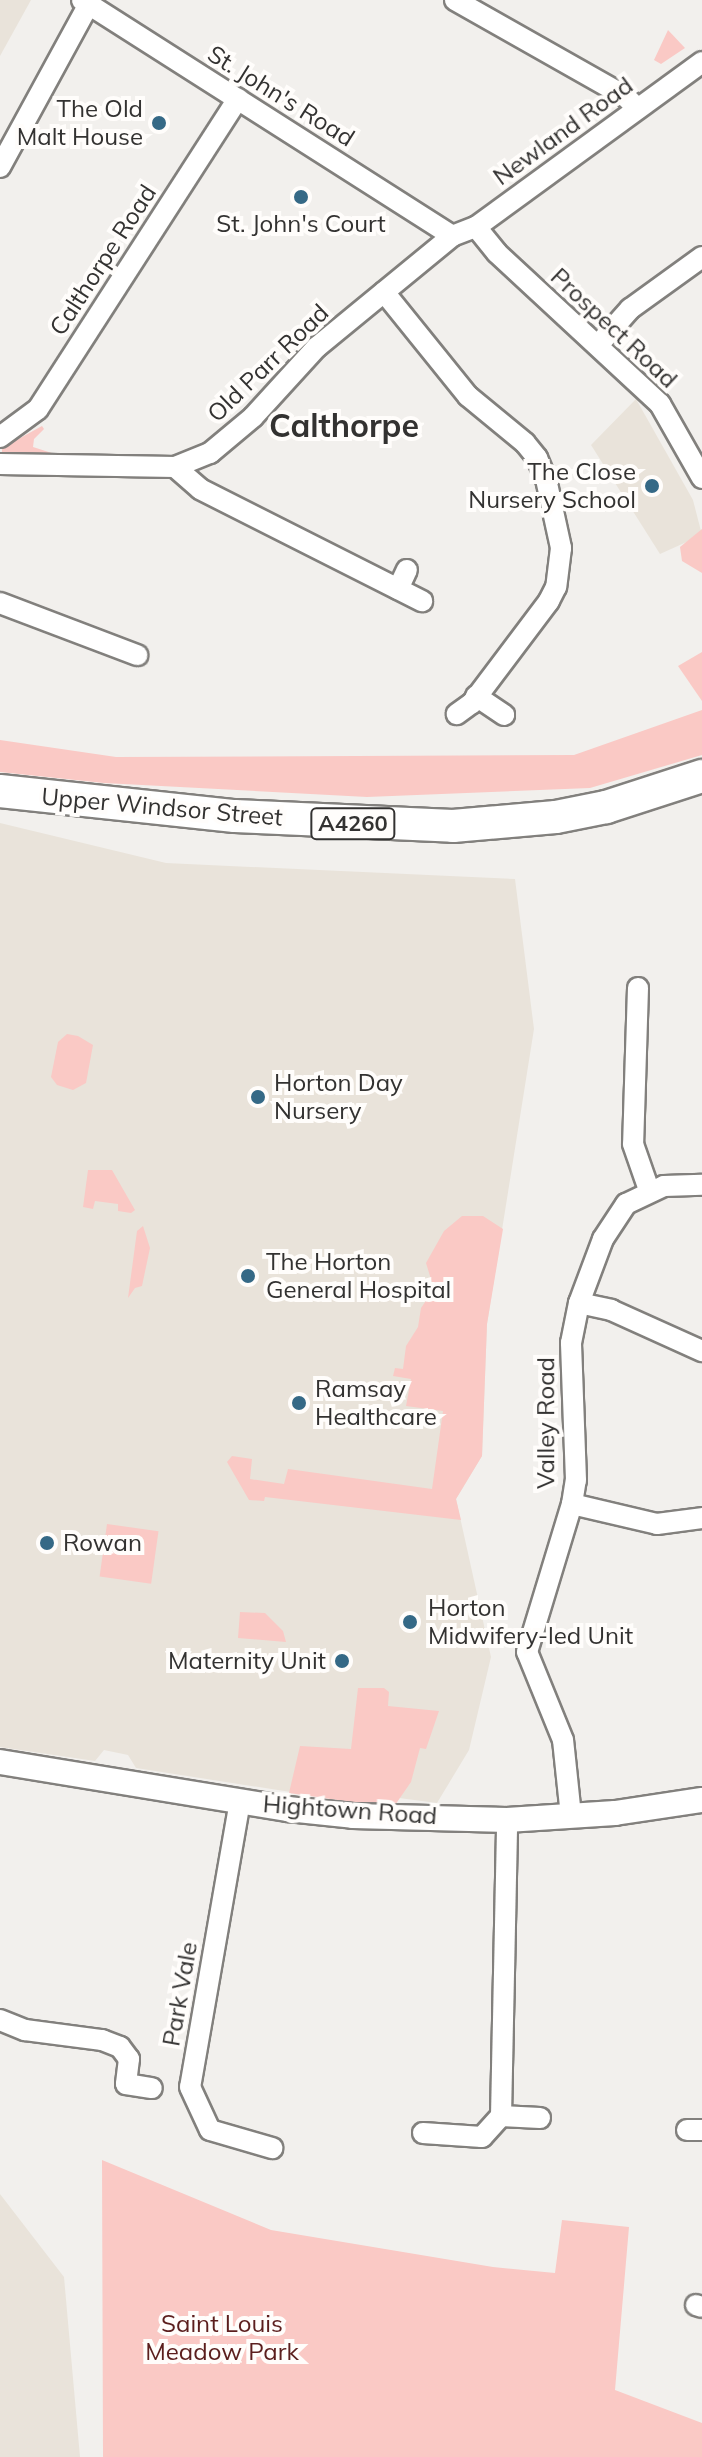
<!DOCTYPE html>
<style>
body{margin:0}
#map{position:relative;width:702px;height:2457px;overflow:hidden;background:#f2f0ed;font-family:Mulish,sans-serif}
div>[style]{position:absolute}
.built>*{inset:0;background:#e9e3da}
.green>*{inset:0;background:#fac9c5;transform-origin:0 0}
.roads{filter:drop-shadow(2px 0 #82807d) drop-shadow(-2px 0 #82807d) drop-shadow(0 2px #82807d) drop-shadow(0 -2px #82807d)}
.minor>*{height:20px;margin:-10px;padding:0 10px;transform-origin:10px;border-radius:10px;background:#fff}
.tertiary>*{height:24px;margin:-12px;padding:0 12px;transform-origin:12px;border-radius:12px;background:#fff}
.primary>*{height:32px;margin:-16px;padding:0 16px;transform-origin:16px;border-radius:16px;background:#fff}
.dots>*{width:22px;height:22px;translate:-50% -50%;box-sizing:border-box;border:4px solid #fffdfb;border-radius:50%}
span{translate:-50% -50%;white-space:nowrap;text-align:center;line-height:1.15;-webkit-text-stroke:8px #fffdfb;paint-order:stroke}
.shield-label span{padding:2px 6px;background:#fffdfb;border:2px solid;border-radius:6px;-webkit-text-stroke-width:0}
.shield-label{font-size:22px;color:#333231;font-weight:700}
.street-label{font-size:24px;color:#333231}
.poi-label{font-size:24px;color:#333231}
.right{translate:-100% -50%;text-align:right}
.left{translate:0 -50%;text-align:left}
.park-label{font-size:24px;color:#5b1e1d}
.district-label{font-size:32px;color:#333231;font-weight:700}
</style>
<div id="map">
<div class="built">
<i style="clip-path:polygon(0 0,31px 0,0 56px)"></i>
<i style="clip-path:polygon(636px 399px,693px 500px,702px 535px,660px 554px,591px 445px)"></i>
<i style="clip-path:polygon(0 823px,166px 863px,515px 879px,534px 1029px,487px 1324px,482px 1456px,456px 1499px,491px 1657px,469px 1750px,437px 1803px,399px 1798px,393px 1808px,136px 1768px,128px 1755px,104px 1750px,95px 1761px,0 1747px)"></i>
<i style="clip-path:polygon(0 2194px,64px 2277px,80px 2457px,0 2457px)"></i>
</div>
<div class="green">
<i style="clip-path:polygon(668px 30px,685px 48px,661px 64px,654px 60px)"></i>
<i style="clip-path:polygon(42px 426px,44px 429px,34px 439px,33px 447px,58px 455px,2px 456px,2px 448px)"></i>
<i style="clip-path:polygon(702px 529px,702px 573px,682px 561px,680px 547px)"></i>
<i style="clip-path:polygon(702px 652px,702px 701px,678px 666px)"></i>
<i style="clip-path:polygon(702px 710px,702px 755px,590px 788px,367px 797px,104px 783px,0 772px,0 740px,116px 757px,574px 755px)"></i>
<i style="clip-path:polygon(67px 1034px,78px 1036px,93px 1045px,86px 1083px,73px 1090px,57px 1085px,51px 1077px,58px 1042px)"></i>
<i style="clip-path:polygon(88px 1170px,112px 1170px,135px 1210px,131px 1213px,118px 1211px,118px 1204px,95px 1201px,93px 1209px,83px 1207px)"></i>
<i style="clip-path:polygon(462px 1216px,483px 1216px,503px 1229px,487px 1324px,482px 1456px,456px 1499px,461px 1520px,265px 1497px,264px 1501px,249px 1500px,227px 1462px,232px 1456px,252px 1459px,250px 1479px,284px 1484px,288px 1469px,432px 1489px,443px 1411px,406px 1406px,411px 1379px,393px 1376px,395px 1368px,403px 1369px,406px 1346px,418px 1327px,421px 1308px,434px 1289px,426px 1263px,444px 1231px)"></i>
<i style="clip-path:polygon(143px 1226px,150px 1248px,142px 1286px,135px 1288px,128px 1298px,137px 1231px)"></i>
<i style="left:107px;top:1524px;width:52px;height:53px;rotate:8deg"></i>
<i style="clip-path:polygon(240px 1612px,265px 1613px,283px 1631px,286px 1642px,238px 1638px)"></i>
<i style="clip-path:polygon(358px 1688px,384px 1688px,389px 1692px,388px 1706px,439px 1711px,426px 1749px,420px 1748px,411px 1782px,393px 1808px,289px 1793px,300px 1746px,351px 1749px)"></i>
<i style="clip-path:polygon(102px 2160px,271px 2230px,493px 2267px,555px 2273px,562px 2220px,629px 2227px,615px 2390px,702px 2423px,702px 2457px,103px 2457px)"></i>
</div>
<div class="roads">
<div class="minor">
<i style="left:82px;top:0;width:439px;rotate:32.5deg"></i>
<i style="left:455px;top:0;width:195px;rotate:29.5deg"></i>
<i style="left:625px;top:96px;width:18px;rotate:45deg"></i>
<i style="left:0;top:167px;width:186px;rotate:-61.4deg"></i>
<i style="left:476px;top:227px;width:33px;rotate:51deg"></i>
<i style="left:497px;top:253px;width:222px;rotate:42.8deg"></i>
<i style="left:660px;top:404px;width:85px;rotate:60.4deg"></i>
<i style="left:384px;top:292px;width:134px;rotate:51.1deg"></i>
<i style="left:468px;top:396px;width:74px;rotate:39.5deg"></i>
<i style="left:525px;top:443px;width:19px;rotate:51deg"></i>
<i style="left:537px;top:458px;width:23px;rotate:67deg"></i>
<i style="left:546px;top:479px;width:71px;rotate:77.7deg"></i>
<i style="left:561px;top:548px;width:39px;rotate:97deg"></i>
<i style="left:556px;top:587px;width:16px;rotate:117deg"></i>
<i style="left:549px;top:601px;width:128px;rotate:127deg"></i>
<i style="left:472px;top:703px;width:19px;rotate:144deg"></i>
<i style="left:599px;top:344px;width:47px;rotate:-48.5deg"></i>
<i style="left:630px;top:309px;width:89px;rotate:-35.8deg"></i>
<i style="left:0;top:437px;width:47px;rotate:-36.4deg"></i>
<i style="left:38px;top:409px;width:369px;rotate:-57.2deg"></i>
<i style="left:0;top:464px;width:175px;rotate:1deg"></i>
<i style="left:175px;top:467px;width:38px;rotate:-22deg"></i>
<i style="left:210px;top:453px;width:56px;rotate:-39.9deg"></i>
<i style="left:253px;top:417px;width:95px;rotate:-47.6deg"></i>
<i style="left:317px;top:347px;width:175px;rotate:-39.4deg"></i>
<i style="left:452px;top:236px;width:26px;rotate:-21deg"></i>
<i style="left:476px;top:227px;width:280px;rotate:-36.1deg"></i>
<i style="left:175px;top:467px;width:33px;rotate:41deg"></i>
<i style="left:200px;top:489px;width:249px;rotate:26.8deg"></i>
<i style="left:398px;top:589px;width:21px;rotate:-65deg"></i>
<i style="left:0;top:603px;width:147px;rotate:20.8deg"></i>
<i style="left:476px;top:696px;width:34px;rotate:34deg"></i>
<i style="left:638px;top:988px;width:156px;rotate:91.8deg"></i>
<i style="left:633px;top:1144px;width:49px;rotate:70.8deg"></i>
<i style="left:579px;top:1303px;width:33px;rotate:12deg"></i>
<i style="left:611px;top:1310px;width:100px;rotate:24.3deg"></i>
<i style="left:572px;top:1504px;width:87px;rotate:13.2deg"></i>
<i style="left:657px;top:1524px;width:45px;rotate:-7.6deg"></i>
<i style="left:240px;top:1801px;width:290px;rotate:99.9deg"></i>
<i style="left:190px;top:2087px;width:47px;rotate:65.1deg"></i>
<i style="left:210px;top:2130px;width:65px;rotate:16.2deg"></i>
<i style="left:571px;top:1816px;width:76px;rotate:-96deg"></i>
<i style="left:563px;top:1740px;width:95px;rotate:-112.2deg"></i>
<i style="left:527px;top:1652px;width:155px;rotate:-73.1deg"></i>
<i style="left:572px;top:1504px;width:24px;rotate:-81deg"></i>
<i style="left:576px;top:1480px;width:137px;rotate:-92.1deg"></i>
<i style="left:571px;top:1343px;width:41px;rotate:-78.7deg"></i>
<i style="left:579px;top:1303px;width:68px;rotate:-69.4deg"></i>
<i style="left:603px;top:1239px;width:42px;rotate:-56.7deg"></i>
<i style="left:626px;top:1204px;width:42px;rotate:-25.3deg"></i>
<i style="left:664px;top:1186px;width:38px;rotate:-2deg"></i>
<i style="left:0;top:2020px;width:27px;rotate:22deg"></i>
<i style="left:25px;top:2030px;width:78px;rotate:7.4deg"></i>
<i style="left:102px;top:2040px;width:19px;rotate:21deg"></i>
<i style="left:120px;top:2047px;width:15px;rotate:53deg"></i>
<i style="left:129px;top:2059px;width:25px;rotate:97deg"></i>
<i style="left:126px;top:2084px;width:26px;rotate:9deg"></i>
<i style="left:501px;top:2116px;width:39px;rotate:3deg"></i>
<i style="left:687px;top:2130px;width:15px"></i>
<i style="left:423px;top:2133px;width:59px;rotate:3.9deg"></i>
<i style="left:482px;top:2137px;width:28px;rotate:-48deg"></i>
<i style="left:501px;top:2116px;width:296px;rotate:-88.8deg"></i>
<i style="left:696px;top:2305px;width:6px;rotate:18deg"></i>
</div>
<div class="tertiary">
<i style="left:0;top:1762px;width:292px;rotate:9.3deg"></i>
<i style="left:288px;top:1809px;width:65px;rotate:6.1deg"></i>
<i style="left:353px;top:1816px;width:154px;rotate:1.5deg"></i>
<i style="left:507px;top:1820px;width:108px;rotate:-3.7deg"></i>
<i style="left:615px;top:1813px;width:88px;rotate:-8.5deg"></i>
</div>
<div class="primary">
<i style="left:0;top:791px;width:236px;rotate:6.1deg"></i>
<i style="left:235px;top:816px;width:218px;rotate:2.6deg"></i>
<i style="left:453px;top:826px;width:103px;rotate:-5deg"></i>
<i style="left:556px;top:817px;width:51px;rotate:-11.3deg"></i>
<i style="left:606px;top:807px;width:101px;rotate:-17.9deg"></i>
</div>
</div>
<div class="dots">
<i style="left:159px;top:123px;background:#356986"></i>
<i style="left:301px;top:197px;background:#356986"></i>
<i style="left:652px;top:486px;background:#356986"></i>
<i style="left:258px;top:1097px;background:#356986"></i>
<i style="left:248px;top:1276px;background:#356986"></i>
<i style="left:299px;top:1403px;background:#356986"></i>
<i style="left:47px;top:1543px;background:#356986"></i>
<i style="left:410px;top:1622px;background:#356986"></i>
<i style="left:342px;top:1661px;background:#356986"></i>
</div>
<div class="shield-label">
<span style="left:353px;top:824px">A4260</span>
</div>
<div class="street-label">
<span style="left:281px;top:96px;rotate:32deg">St. John's Road</span>
<span style="left:563px;top:131px;rotate:-36deg">Newland Road</span>
<span style="left:103px;top:260px;rotate:-57deg">Calthorpe Road</span>
<span style="left:614px;top:328px;rotate:43deg">Prospect Road</span>
<span style="left:268px;top:363px;rotate:-44deg">Old Parr Road</span>
<span style="left:162px;top:807px;rotate:5deg">Upper Windsor Street</span>
<span style="left:546px;top:1423px;rotate:-90deg">Valley Road</span>
<span style="left:350px;top:1810px;rotate:4deg">Hightown Road</span>
<span style="left:180px;top:1994px;rotate:-80deg">Park Vale</span>
</div>
<div class="poi-label">
<span class="right" style="left:143px;top:123px">The Old<br>Malt House</span>
<span style="left:301px;top:224px">St. John's Court</span>
<span class="right" style="left:636px;top:486px">The Close<br>Nursery School</span>
<span class="left" style="left:274px;top:1097px">Horton Day<br>Nursery</span>
<span class="left" style="left:266px;top:1276px">The Horton<br>General Hospital</span>
<span class="left" style="left:315px;top:1403px">Ramsay<br>Healthcare</span>
<span class="left" style="left:63px;top:1543px">Rowan</span>
<span class="left" style="left:428px;top:1622px">Horton<br>Midwifery-led Unit</span>
<span class="right" style="left:326px;top:1661px">Maternity Unit</span>
</div>
<div class="park-label">
<span style="left:222px;top:2338px">Saint Louis<br>Meadow Park</span>
</div>
<div class="district-label">
<span style="left:344px;top:425px">Calthorpe</span>
</div>
</div>
